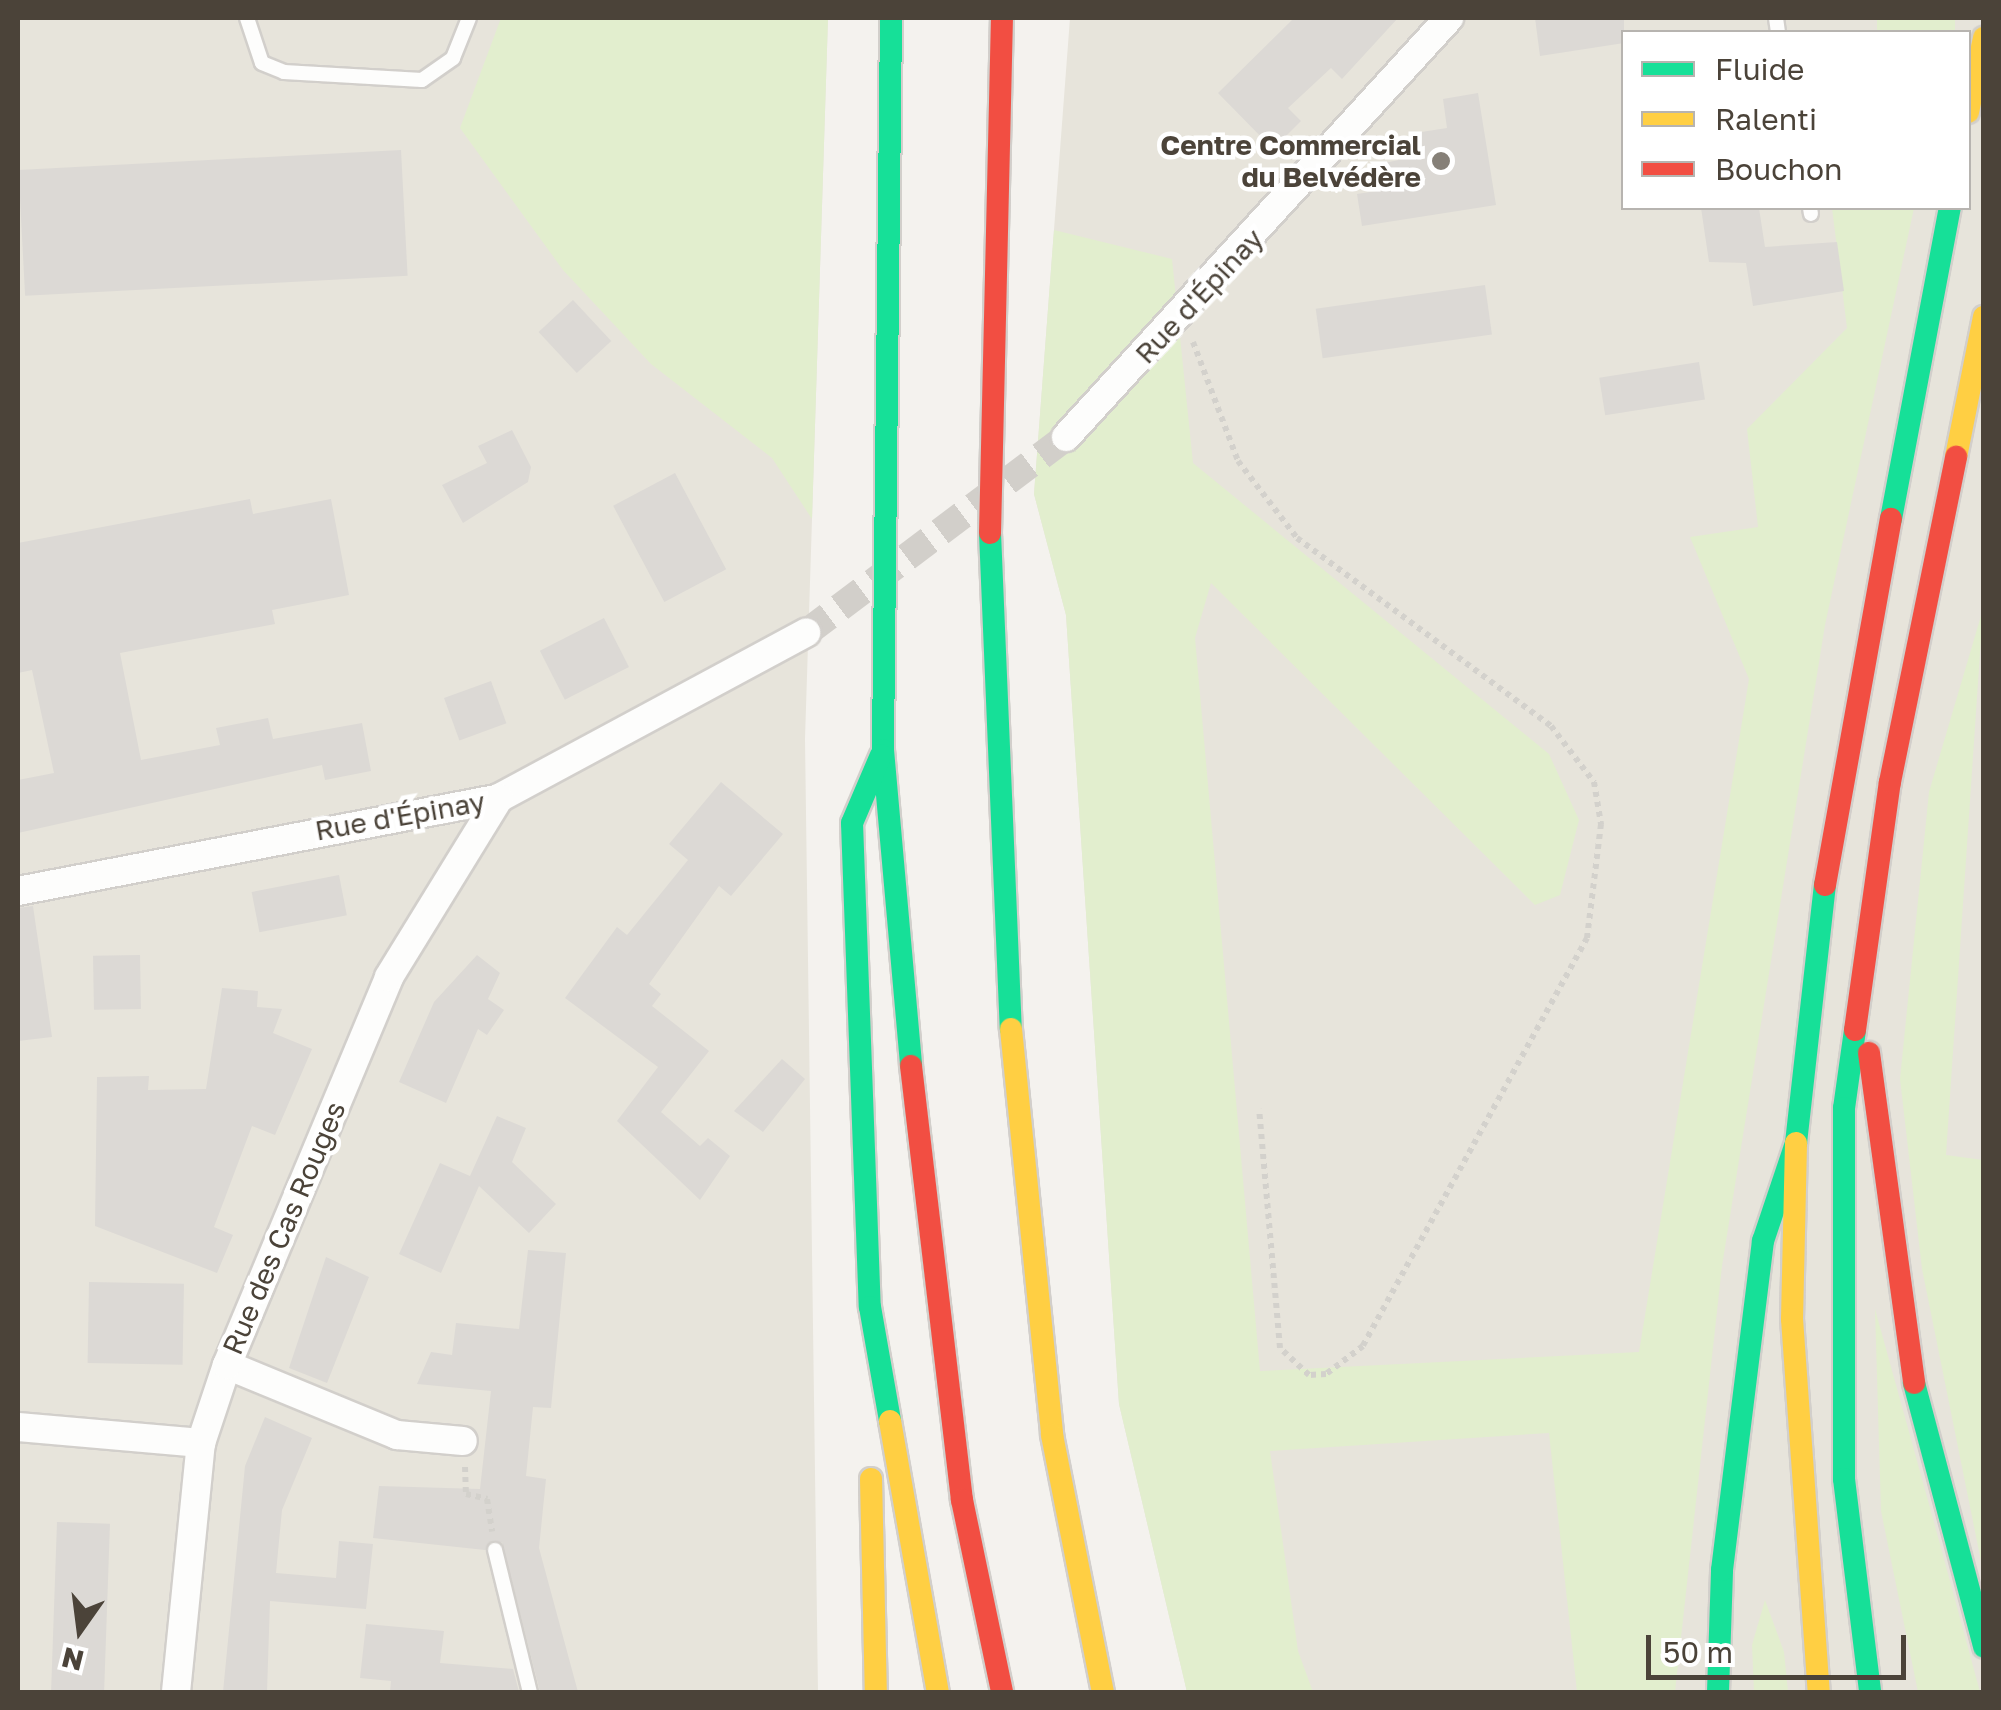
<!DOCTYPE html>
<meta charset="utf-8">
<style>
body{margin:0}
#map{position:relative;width:2001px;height:1710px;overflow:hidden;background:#f4f2ee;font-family:"Golos Text",sans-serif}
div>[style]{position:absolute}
.residential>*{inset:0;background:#e7e4db}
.green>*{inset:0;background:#e2eece;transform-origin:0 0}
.building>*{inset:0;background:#dcd9d5;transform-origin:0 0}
.street-tunnel>*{height:28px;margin-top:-14px;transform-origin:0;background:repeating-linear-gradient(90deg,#d2cfca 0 28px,transparent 0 42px)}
.path>*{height:6px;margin-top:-3px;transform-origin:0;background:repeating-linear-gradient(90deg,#d3d1cc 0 5px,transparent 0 10px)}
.roads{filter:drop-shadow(2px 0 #d2cfcb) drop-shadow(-2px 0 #d2cfcb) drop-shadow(0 2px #d2cfcb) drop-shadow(0 -2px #d2cfcb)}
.lane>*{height:14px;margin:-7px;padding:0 7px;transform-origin:7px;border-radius:7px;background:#fdfdfc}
.street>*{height:28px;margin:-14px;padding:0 14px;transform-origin:14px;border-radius:14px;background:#fdfdfc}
.fast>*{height:22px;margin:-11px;padding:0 11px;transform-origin:11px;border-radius:11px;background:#16e098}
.slow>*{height:22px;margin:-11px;padding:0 11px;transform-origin:11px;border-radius:11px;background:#ffcf43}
.jam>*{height:22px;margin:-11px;padding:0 11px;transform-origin:11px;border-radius:11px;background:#f24e42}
.dots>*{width:28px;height:28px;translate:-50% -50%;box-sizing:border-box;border:5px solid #fff;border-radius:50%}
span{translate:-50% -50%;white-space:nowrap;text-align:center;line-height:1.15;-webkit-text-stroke:9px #fff;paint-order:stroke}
.poi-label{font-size:28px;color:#4b4339;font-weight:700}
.right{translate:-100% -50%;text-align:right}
.street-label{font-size:28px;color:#4b4339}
.frame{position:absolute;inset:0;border:20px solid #4b4339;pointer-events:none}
.legend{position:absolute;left:1621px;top:30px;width:350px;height:180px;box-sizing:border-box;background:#fff;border:2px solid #b7b4b0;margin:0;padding:12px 18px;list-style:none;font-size:30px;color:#4b4339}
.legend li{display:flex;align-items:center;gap:20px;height:50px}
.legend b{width:50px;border:2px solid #b7b4b0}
.north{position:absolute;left:30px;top:1580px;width:100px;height:100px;-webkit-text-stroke:8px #fff;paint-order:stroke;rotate:194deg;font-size:28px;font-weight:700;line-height:40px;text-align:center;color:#4b4339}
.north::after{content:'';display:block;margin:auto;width:35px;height:45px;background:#4b4339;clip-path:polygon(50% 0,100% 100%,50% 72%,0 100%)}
.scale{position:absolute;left:1646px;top:1635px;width:260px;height:45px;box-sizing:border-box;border:5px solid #4b4339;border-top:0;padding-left:12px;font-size:30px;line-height:35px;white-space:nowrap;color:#4b4339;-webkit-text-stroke:8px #fff;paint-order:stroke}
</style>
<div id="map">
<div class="residential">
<i style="clip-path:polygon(18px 18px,828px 18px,805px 739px,818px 1692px,18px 1692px)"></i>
<i style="clip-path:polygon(evenodd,1070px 18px,1983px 18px,1983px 1692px,1187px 1692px,1119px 1404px,1066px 615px,1034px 494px,1070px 18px,1624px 32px,1968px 32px,1968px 208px,1624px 208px,1624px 32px)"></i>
</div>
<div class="green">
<i style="clip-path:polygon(501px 18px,828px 18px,812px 519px,772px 458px,651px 364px,563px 270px,460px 128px)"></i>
<i style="left:1877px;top:18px;width:78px;height:15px"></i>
<i style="clip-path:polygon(1832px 208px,1914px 208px,1825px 625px,1722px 1266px,1675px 1692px,1577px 1692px,1549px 1433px,1270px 1451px,1298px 1651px,1313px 1692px,1187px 1692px,1119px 1404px,1066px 615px,1034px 494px,1054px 230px,1172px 259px,1193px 463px,1549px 754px,1579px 820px,1560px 895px,1535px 905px,1211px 583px,1195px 638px,1260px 1371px,1639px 1352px,1749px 679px,1690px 537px,1758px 527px,1747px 429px,1847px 328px)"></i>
<i style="clip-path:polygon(1983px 609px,1946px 1155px,1983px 1160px,1983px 1571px,1922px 1269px,1900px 1079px,1929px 792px)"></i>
<i style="clip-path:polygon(1875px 1309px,1935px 1526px,1980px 1692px,1918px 1692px,1881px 1511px)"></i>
<i style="clip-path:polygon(1765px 1600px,1784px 1652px,1788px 1692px,1754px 1692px,1752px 1645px)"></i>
</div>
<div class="building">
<i style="clip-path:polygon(1294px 18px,1398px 18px,1342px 79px,1331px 68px,1288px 108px,1301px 121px,1273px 149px,1218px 93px)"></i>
<i style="clip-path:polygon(1535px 18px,1624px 18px,1624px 43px,1540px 56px)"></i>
<i style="clip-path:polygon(1478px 93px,1496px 205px,1362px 226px,1357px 194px,1389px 189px,1384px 163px,1419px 156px,1415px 133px,1447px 128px,1443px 99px)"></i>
<i style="left:401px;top:150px;width:126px;height:383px;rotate:87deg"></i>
<i style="clip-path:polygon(1701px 208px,1759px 208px,1765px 247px,1837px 242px,1844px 291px,1753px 306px,1746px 263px,1709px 262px)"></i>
<i style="left:1485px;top:285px;width:50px;height:171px;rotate:82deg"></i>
<i style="left:573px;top:300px;width:56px;height:47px;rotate:47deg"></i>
<i style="left:1699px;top:362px;width:38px;height:101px;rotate:81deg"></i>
<i style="clip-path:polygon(512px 430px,531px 467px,528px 482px,463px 523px,442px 485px,487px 463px,478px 446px)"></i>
<i style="left:675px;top:473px;width:109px;height:70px;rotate:62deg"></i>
<i style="clip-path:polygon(250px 499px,253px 514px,331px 499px,349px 595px,272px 610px,275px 624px,120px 653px,141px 760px,220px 745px,216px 728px,268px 718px,273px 739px,362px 723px,371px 771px,325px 780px,322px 765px,18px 833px,18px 780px,54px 773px,32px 670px,18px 673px,18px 543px)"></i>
<i style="left:604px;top:618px;width:55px;height:72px;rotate:63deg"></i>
<i style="left:491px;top:681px;width:45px;height:50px;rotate:70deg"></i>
<i style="clip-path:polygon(721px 782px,783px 834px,731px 896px,719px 886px,649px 984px,661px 994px,652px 1006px,709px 1051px,661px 1112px,700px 1146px,708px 1138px,730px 1156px,700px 1200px,617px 1121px,658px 1067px,565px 998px,617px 927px,627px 935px,688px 860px,669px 844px)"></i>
<i style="left:339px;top:875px;width:41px;height:89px;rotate:79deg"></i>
<i style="clip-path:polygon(33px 906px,52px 1037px,18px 1041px,18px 908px)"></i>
<i style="left:140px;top:955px;width:54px;height:47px;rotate:89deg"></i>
<i style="clip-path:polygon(477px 955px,500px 973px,488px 999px,504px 1010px,487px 1035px,478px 1029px,446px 1103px,399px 1082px,434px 1002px)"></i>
<i style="clip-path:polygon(222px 988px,258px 991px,257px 1007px,282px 1009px,273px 1033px,312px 1049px,275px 1135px,252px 1126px,214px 1227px,233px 1235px,217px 1273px,95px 1226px,97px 1077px,149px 1076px,148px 1090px,206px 1089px)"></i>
<i style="clip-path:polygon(782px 1059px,805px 1079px,763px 1132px,734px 1111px)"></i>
<i style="clip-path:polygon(497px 1116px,526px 1128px,512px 1162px,556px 1204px,529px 1233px,479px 1186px,441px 1273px,399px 1254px,440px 1163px,470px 1176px)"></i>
<i style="clip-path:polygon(528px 1250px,566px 1253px,551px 1408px,533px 1407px,526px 1476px,546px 1479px,539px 1548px,578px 1692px,540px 1692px,502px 1542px,485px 1550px,373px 1538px,379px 1486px,480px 1489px,491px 1391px,417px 1384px,431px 1352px,452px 1355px,456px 1323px,519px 1329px)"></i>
<i style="clip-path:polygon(326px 1257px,369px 1277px,327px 1383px,289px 1368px)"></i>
<i style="left:89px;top:1282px;width:95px;height:81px;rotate:1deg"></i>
<i style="clip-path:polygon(265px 1417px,312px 1438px,282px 1510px,276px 1573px,336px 1578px,339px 1541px,373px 1544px,366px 1609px,270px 1601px,267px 1692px,223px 1692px,245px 1466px)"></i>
<i style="left:57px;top:1522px;width:53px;height:170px;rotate:2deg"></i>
<i style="clip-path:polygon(366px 1624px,444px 1631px,440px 1663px,513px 1669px,519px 1692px,390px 1692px,391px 1681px,360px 1678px)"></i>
</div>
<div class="street-tunnel">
<i style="left:806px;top:633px;width:326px;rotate:-37deg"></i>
</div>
<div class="path">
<i style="left:1193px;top:342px;width:127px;rotate:69.3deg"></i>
<i style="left:1238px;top:461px;width:97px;rotate:52.5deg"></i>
<i style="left:1297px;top:538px;width:316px;rotate:36.5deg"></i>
<i style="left:1551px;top:726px;width:71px;rotate:52.5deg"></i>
<i style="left:1594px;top:782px;width:43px;rotate:80.5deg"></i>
<i style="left:1601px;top:824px;width:115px;rotate:97deg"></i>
<i style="left:1587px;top:938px;width:465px;rotate:118.8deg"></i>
<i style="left:1363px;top:1346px;width:46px;rotate:142.9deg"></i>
<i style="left:1326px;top:1374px;width:17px;rotate:177deg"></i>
<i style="left:1309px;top:1375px;width:40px;rotate:-137deg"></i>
<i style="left:1280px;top:1348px;width:240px;rotate:-95deg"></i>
<i style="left:465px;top:1467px;width:27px;rotate:88deg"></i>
<i style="left:466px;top:1494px;width:22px;rotate:13deg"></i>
<i style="left:487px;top:1499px;width:33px;rotate:81deg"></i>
</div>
<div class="roads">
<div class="lane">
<i style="left:247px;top:18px;width:47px;rotate:71.6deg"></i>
<i style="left:262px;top:63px;width:24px;rotate:22deg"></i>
<i style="left:284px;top:72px;width:138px;rotate:3.3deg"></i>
<i style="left:422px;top:80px;width:38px;rotate:-35deg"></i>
<i style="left:453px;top:58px;width:43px;rotate:-68.2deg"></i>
<i style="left:1776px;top:18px;width:14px;rotate:82deg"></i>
<i style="left:1810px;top:208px;width:6px;rotate:81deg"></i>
<i style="left:495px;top:1550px;width:146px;rotate:76.2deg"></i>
</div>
<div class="street">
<i style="left:1066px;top:437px;width:568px;rotate:-47.57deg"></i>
<i style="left:18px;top:891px;width:490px;rotate:-10.9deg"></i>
<i style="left:499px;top:798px;width:349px;rotate:-28.3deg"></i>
<i style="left:227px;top:1365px;width:184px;rotate:22.4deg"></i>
<i style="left:397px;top:1435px;width:66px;rotate:5.2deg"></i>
<i style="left:18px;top:1427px;width:184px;rotate:5deg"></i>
<i style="left:176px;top:1692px;width:250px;rotate:-84.3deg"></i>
<i style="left:201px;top:1443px;width:82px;rotate:-71.6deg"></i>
<i style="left:227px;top:1365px;width:420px;rotate:-67.3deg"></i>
<i style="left:389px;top:977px;width:210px;rotate:-58.4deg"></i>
</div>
<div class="fast">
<i style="left:891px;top:18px;width:732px;rotate:90.63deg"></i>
<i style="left:883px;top:750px;width:317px;rotate:84.9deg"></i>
<i style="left:1891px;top:519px;width:317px;rotate:-79.3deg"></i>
<i style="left:990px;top:533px;width:496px;rotate:87.6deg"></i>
<i style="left:881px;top:755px;width:74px;rotate:113.1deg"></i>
<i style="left:852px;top:823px;width:484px;rotate:87.9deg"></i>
<i style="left:870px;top:1307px;width:116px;rotate:80deg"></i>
<i style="left:1855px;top:1030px;width:79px;rotate:98deg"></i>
<i style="left:1844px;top:1108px;width:371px;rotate:90deg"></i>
<i style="left:1844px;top:1479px;width:215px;rotate:83deg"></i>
<i style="left:1914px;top:1383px;width:273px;rotate:75.1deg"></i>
<i style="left:1718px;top:1692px;width:122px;rotate:-88.1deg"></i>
<i style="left:1722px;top:1570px;width:332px;rotate:-82.9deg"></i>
<i style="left:1763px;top:1241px;width:103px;rotate:-71.4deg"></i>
<i style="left:1796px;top:1143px;width:260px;rotate:-83.6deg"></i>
</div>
<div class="slow">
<i style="left:1968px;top:112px;width:76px;rotate:-77.8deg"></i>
<i style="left:1956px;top:457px;width:143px;rotate:-78.7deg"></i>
<i style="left:1011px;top:1029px;width:408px;rotate:84.2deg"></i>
<i style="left:1052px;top:1435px;width:262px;rotate:78.8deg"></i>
<i style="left:1796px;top:1143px;width:176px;rotate:91.3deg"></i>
<i style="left:1792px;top:1319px;width:374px;rotate:85.9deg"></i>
<i style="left:890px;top:1421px;width:275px;rotate:80deg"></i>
<i style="left:871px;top:1479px;width:213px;rotate:88.7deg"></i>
</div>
<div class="jam">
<i style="left:990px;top:533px;width:515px;rotate:-88.67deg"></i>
<i style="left:1825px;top:885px;width:372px;rotate:-79.8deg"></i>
<i style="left:1855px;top:1030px;width:250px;rotate:-82deg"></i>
<i style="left:1890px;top:782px;width:332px;rotate:-78.5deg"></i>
<i style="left:1869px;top:1053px;width:333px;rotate:82.2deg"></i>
<i style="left:911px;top:1066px;width:437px;rotate:83.3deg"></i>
<i style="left:962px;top:1500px;width:196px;rotate:78.2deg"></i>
</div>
</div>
<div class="dots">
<i style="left:1441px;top:161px;background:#868078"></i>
</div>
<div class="poi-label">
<span class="right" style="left:1421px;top:161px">Centre Commercial<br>du Belvédère</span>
</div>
<div class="street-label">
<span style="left:1199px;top:296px;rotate:-47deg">Rue d'Épinay</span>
<span style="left:400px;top:816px;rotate:-10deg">Rue d'Épinay</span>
<span style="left:284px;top:1228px;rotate:-67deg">Rue des Cas Rouges</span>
</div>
<div class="frame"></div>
<ul class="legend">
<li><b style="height:12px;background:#16e098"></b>Fluide</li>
<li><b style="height:12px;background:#ffcf43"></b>Ralenti</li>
<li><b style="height:12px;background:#f24e42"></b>Bouchon</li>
</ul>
<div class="north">N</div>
<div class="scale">50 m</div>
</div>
